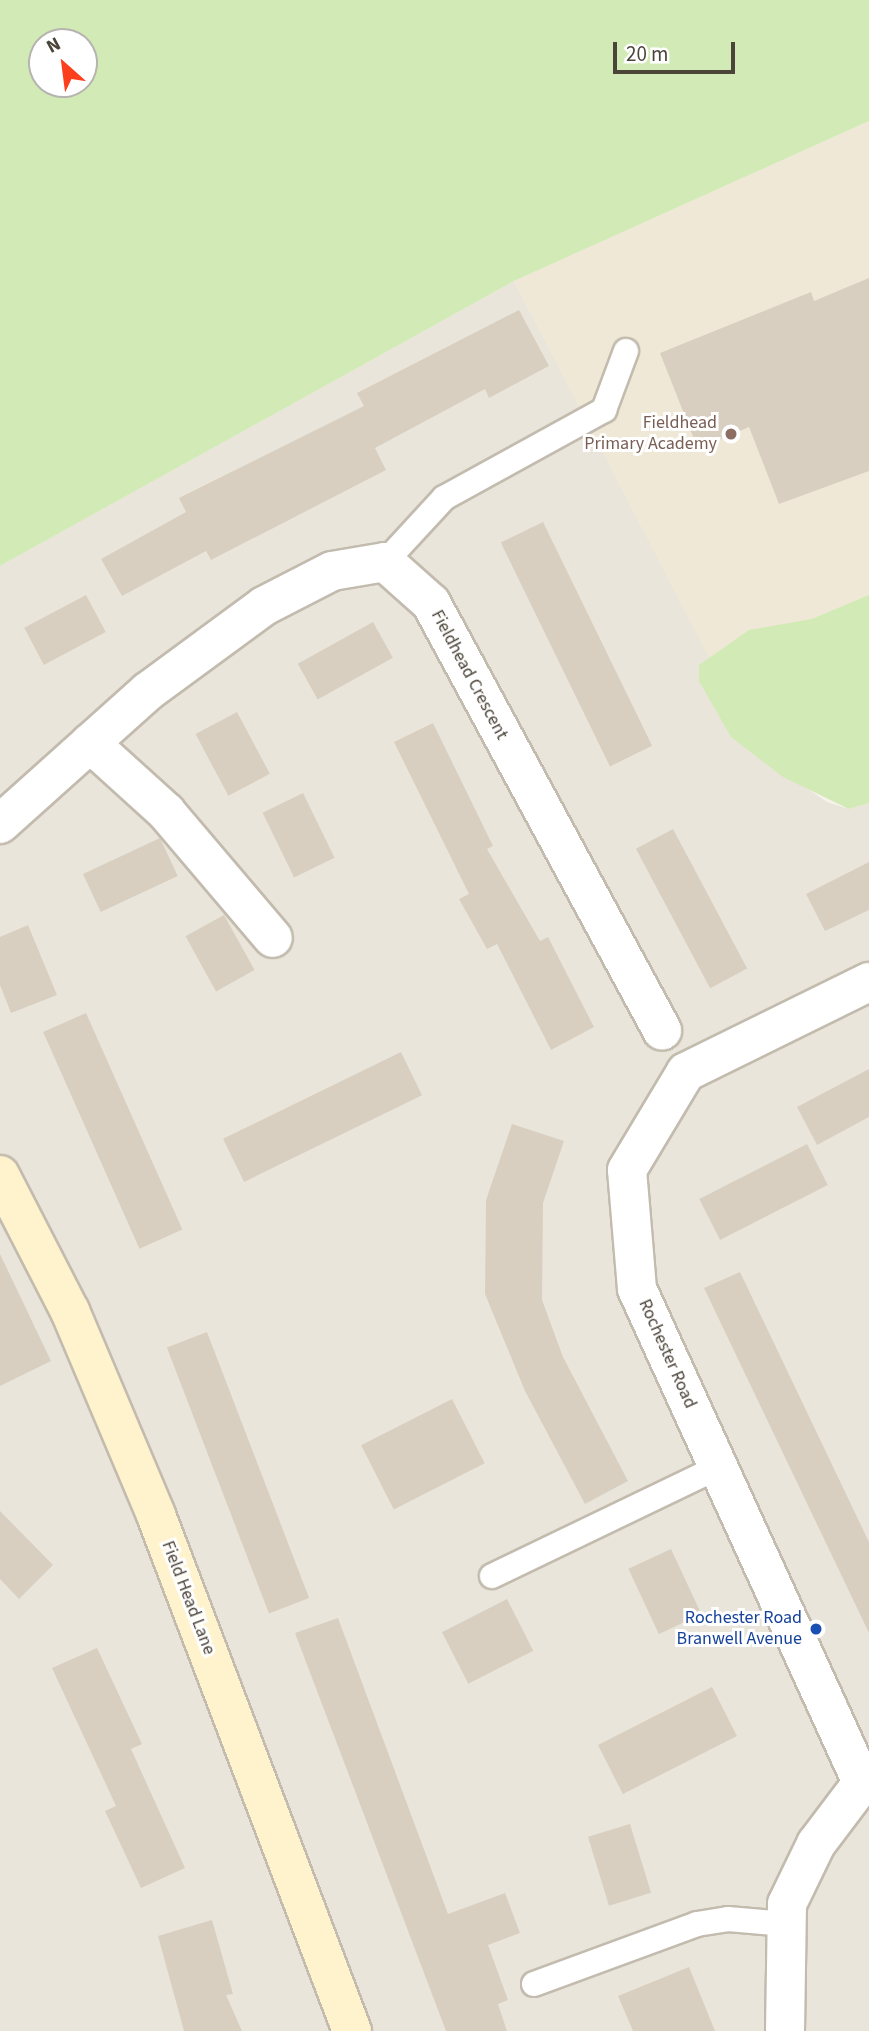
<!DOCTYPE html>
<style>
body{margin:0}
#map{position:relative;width:869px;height:2031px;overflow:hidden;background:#f6f3ec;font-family:"Source Sans 3",sans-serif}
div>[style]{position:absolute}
.residential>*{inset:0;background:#eae5da}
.education>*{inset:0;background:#efe8d6}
.green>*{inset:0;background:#d2eab5}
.building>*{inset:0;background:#d8cfc1;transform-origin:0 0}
.roads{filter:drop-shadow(2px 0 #c2bbae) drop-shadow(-2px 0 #c2bbae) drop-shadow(0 2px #c2bbae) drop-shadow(0 -2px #c2bbae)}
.lane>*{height:24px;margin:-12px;padding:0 12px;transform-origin:12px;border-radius:12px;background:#fff}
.street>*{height:38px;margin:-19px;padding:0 19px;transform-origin:19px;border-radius:19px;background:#fff}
.secondary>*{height:38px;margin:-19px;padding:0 19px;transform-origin:19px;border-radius:19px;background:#fff3cd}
.dots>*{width:19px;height:19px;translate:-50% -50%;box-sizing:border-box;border:4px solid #fff;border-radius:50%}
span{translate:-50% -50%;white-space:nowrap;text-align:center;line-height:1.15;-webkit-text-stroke:6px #fff;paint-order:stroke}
.education-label{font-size:18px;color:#785e54}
.right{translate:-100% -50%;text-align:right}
.street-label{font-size:18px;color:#4b4439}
.transit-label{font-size:18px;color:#164399}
.north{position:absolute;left:28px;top:28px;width:70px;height:70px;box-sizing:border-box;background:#fff;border:2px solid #b7b4b0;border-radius:50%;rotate:332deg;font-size:19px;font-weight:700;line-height:28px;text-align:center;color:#4b4439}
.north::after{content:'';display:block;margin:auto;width:24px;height:32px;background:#fc3f1d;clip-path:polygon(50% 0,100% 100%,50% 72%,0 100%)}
.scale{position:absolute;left:613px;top:42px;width:122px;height:32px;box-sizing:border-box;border:4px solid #4b4439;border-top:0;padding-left:9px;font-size:21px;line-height:24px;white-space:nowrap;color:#4b4439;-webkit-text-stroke:5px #fff;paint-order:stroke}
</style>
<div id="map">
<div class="residential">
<i style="clip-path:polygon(514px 281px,709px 654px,731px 737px,827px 802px,849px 809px,869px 803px,869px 2031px,0 2031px,0 566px)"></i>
</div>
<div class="education">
<i style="clip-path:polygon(869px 121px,869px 661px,736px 710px,514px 281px)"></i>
</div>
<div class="green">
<i style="clip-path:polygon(evenodd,0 0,869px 0,869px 121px,514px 281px,0 566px,0 0,42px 42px,84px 42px,84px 84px,42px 84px,42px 42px)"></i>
<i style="clip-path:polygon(869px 595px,869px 803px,849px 809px,783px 777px,731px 737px,699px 681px,699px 665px,749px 630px,812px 619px)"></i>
</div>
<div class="building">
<i style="clip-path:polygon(869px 278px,869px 471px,779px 504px,749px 427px,698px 449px,660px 353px,811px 292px,814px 301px)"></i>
<i style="clip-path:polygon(519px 310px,549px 366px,489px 398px,485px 389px,375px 448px,386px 470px,211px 560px,206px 551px,122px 596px,101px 559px,186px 512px,179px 498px,364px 406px,357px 393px)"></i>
<i style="left:543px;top:522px;width:249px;height:47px;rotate:64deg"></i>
<i style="left:86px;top:595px;width:42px;height:70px;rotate:62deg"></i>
<i style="left:373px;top:622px;width:41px;height:86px;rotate:61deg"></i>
<i style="left:237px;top:712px;width:70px;height:47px;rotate:62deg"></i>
<i style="clip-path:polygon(433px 723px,493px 846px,487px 849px,540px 941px,548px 937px,594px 1027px,551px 1050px,497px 944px,487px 949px,459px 899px,469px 894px,394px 742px)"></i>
<i style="left:303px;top:793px;width:72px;height:45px;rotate:64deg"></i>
<i style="left:673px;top:829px;width:158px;height:42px;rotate:62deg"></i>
<i style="left:160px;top:838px;width:42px;height:85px;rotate:65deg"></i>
<i style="clip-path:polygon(869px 862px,869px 910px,825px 931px,806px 894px)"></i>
<i style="left:224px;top:915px;width:63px;height:44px;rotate:61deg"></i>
<i style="clip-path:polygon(28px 925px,57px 995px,11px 1013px,0 985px,0 937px)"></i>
<i style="left:86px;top:1013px;width:237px;height:47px;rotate:66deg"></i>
<i style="left:401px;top:1052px;width:48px;height:198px;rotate:64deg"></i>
<i style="clip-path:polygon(869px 1069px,869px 1117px,817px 1145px,797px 1107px)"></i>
<i style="clip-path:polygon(512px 1124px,564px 1141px,543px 1203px,542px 1300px,563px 1357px,628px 1481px,585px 1504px,525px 1391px,485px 1294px,486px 1200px)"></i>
<i style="left:807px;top:1144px;width:46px;height:121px;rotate:63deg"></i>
<i style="clip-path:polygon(0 1254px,51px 1361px,0 1386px)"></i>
<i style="clip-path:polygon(740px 1272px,869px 1542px,869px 1633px,704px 1288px)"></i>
<i style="left:207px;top:1332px;width:285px;height:43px;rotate:69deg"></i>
<i style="left:452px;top:1399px;width:72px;height:102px;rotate:63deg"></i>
<i style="clip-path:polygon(0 1511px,53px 1565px,19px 1599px,0 1579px)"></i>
<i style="left:671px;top:1549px;width:72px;height:47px;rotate:65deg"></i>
<i style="left:507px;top:1599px;width:58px;height:73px;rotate:63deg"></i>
<i style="clip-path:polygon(338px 1618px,448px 1914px,505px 1893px,520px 1933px,488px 1945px,508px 2000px,498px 2004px,507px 2031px,446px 2031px,295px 1633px)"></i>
<i style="clip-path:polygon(97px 1648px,142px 1744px,131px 1749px,185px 1868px,141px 1888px,105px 1811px,116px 1806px,52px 1668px)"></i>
<i style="left:712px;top:1687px;width:55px;height:128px;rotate:63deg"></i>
<i style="left:630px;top:1824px;width:72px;height:44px;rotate:73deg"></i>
<i style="clip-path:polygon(212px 1920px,233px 1994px,226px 1995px,242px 2031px,184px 2031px,158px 1936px)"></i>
<i style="clip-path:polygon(689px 1967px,715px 2031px,633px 2031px,618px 1996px)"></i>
</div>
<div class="roads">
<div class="lane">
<i style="left:385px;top:562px;width:87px;rotate:-47.3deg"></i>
<i style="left:444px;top:498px;width:183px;rotate:-28.8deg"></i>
<i style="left:604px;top:410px;width:63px;rotate:-69.6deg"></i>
<i style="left:492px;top:1576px;width:251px;rotate:-25.7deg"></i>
<i style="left:534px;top:1984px;width:174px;rotate:-20.2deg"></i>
<i style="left:697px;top:1924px;width:31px;rotate:-9deg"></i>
<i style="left:728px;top:1919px;width:58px;rotate:4.9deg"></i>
</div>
<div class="street">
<i style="left:90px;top:743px;width:103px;rotate:42.2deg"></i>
<i style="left:166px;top:812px;width:165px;rotate:49.7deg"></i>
<i style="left:0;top:824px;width:198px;rotate:-41.9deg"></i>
<i style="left:147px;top:692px;width:145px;rotate:-36.3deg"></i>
<i style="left:264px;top:606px;width:76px;rotate:-27.2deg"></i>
<i style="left:332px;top:571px;width:54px;rotate:-9.6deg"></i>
<i style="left:385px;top:562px;width:62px;rotate:41.7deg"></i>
<i style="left:431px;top:603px;width:486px;rotate:61.6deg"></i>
<i style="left:860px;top:1778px;width:537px;rotate:-114.51deg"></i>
<i style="left:637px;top:1289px;width:119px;rotate:-94.8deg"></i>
<i style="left:627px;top:1170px;width:114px;rotate:-59deg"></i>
<i style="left:686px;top:1072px;width:204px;rotate:-26.2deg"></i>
<i style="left:785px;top:2031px;width:127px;rotate:-89.1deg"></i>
<i style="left:787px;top:1904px;width:67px;rotate:-64.2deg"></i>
<i style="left:816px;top:1844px;width:88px;rotate:-52.9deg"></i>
</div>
<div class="secondary">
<i style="left:0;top:1175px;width:153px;rotate:62.8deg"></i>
<i style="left:70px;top:1311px;width:221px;rotate:67.1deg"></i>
<i style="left:156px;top:1515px;width:552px;rotate:69.2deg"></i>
</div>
</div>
<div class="dots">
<i style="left:731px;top:434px;background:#8d6e63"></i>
<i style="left:816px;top:1629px;background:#1a4fb4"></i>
</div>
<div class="education-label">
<span class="right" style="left:717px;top:434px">Fieldhead<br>Primary Academy</span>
</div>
<div class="street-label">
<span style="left:469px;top:675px;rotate:62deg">Fieldhead Crescent</span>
<span style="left:667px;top:1354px;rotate:66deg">Rochester Road</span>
<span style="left:188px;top:1598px;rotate:69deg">Field Head Lane</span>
</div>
<div class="transit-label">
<span class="right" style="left:802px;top:1629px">Rochester Road<br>Branwell Avenue</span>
</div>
<div class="north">N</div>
<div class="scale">20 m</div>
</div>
